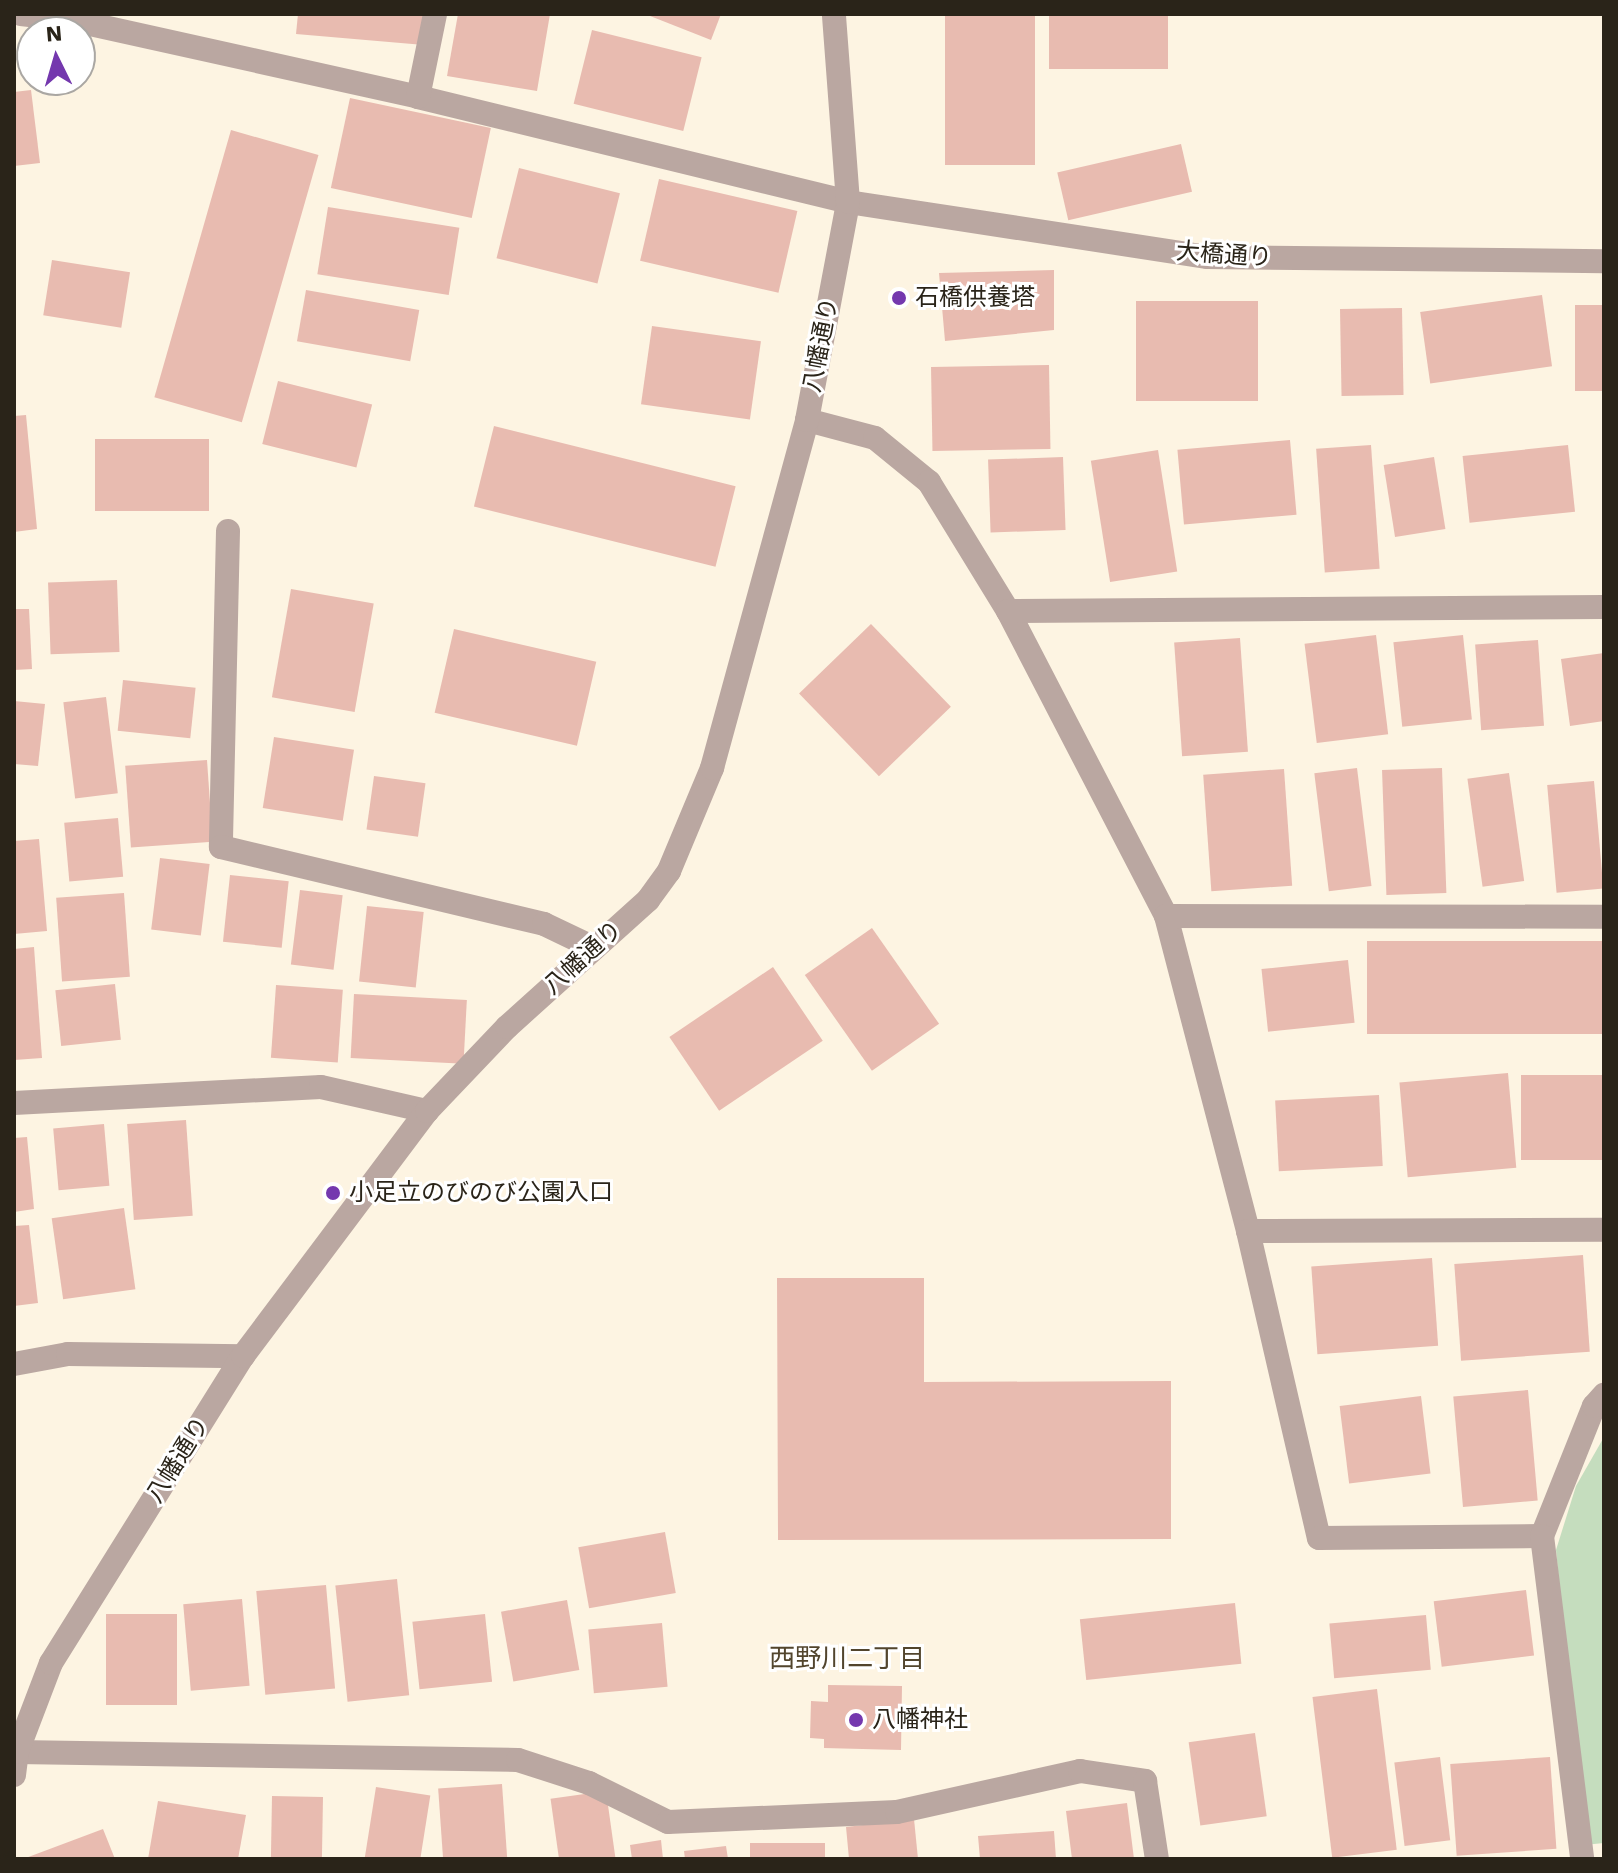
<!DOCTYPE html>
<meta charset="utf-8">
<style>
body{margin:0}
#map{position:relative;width:1618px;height:1873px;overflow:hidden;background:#fdf4e2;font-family:"Work Sans","Noto Sans JP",sans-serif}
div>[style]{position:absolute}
.green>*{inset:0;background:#c5ddbe}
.building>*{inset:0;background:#e8bbb0;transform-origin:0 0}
.minor>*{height:24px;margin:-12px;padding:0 12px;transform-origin:12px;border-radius:12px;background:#baa7a1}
.dots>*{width:22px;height:22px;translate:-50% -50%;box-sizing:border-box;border:4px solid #fff;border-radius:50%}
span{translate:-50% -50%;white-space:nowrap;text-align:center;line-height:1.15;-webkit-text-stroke:6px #fff;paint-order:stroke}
.street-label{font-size:24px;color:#2a2419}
.poi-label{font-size:24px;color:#2a2419}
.left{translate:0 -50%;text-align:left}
.neighbourhood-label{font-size:26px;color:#52452d}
.frame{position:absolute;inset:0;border:16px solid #2a2419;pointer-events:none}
.north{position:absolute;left:16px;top:16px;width:80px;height:80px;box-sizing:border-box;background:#fff;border:2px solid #aaa7a3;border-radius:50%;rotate:355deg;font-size:22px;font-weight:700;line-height:32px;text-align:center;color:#2a2419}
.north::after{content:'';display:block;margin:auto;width:28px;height:36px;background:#7438ae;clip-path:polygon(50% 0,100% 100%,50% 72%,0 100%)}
</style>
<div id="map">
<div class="green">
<i style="clip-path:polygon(1604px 1437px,1604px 1843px,1584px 1845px,1556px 1550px,1576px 1486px)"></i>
</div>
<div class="building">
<i style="clip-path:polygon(298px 14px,426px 14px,424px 45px,296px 34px)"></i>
<i style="clip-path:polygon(458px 14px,550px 14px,537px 91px,447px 76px)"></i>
<i style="clip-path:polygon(645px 14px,721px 14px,711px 40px)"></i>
<i style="left:945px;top:14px;width:90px;height:151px"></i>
<i style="left:1049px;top:14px;width:119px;height:55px"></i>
<i style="left:592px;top:30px;width:113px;height:76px;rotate:14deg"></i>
<i style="clip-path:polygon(31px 90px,40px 163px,14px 166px,14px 92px)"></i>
<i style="left:350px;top:98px;width:144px;height:92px;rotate:12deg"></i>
<i style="left:231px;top:130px;width:91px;height:278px;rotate:16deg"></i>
<i style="left:1181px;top:144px;width:49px;height:127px;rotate:77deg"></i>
<i style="left:519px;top:168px;width:104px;height:93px;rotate:14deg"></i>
<i style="left:659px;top:179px;width:142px;height:84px;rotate:13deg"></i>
<i style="left:328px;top:207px;width:133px;height:68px;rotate:9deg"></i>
<i style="left:52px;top:260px;width:79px;height:56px;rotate:9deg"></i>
<i style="clip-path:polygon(1054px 270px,1054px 330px,945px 341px,939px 273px)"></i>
<i style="left:306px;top:290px;width:115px;height:52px;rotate:10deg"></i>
<i style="left:1542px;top:295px;width:72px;height:123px;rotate:82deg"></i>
<i style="left:1258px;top:301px;width:100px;height:122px;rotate:90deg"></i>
<i style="left:1575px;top:305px;width:29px;height:86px"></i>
<i style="left:1402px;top:308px;width:87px;height:62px;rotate:89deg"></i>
<i style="left:652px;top:326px;width:110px;height:79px;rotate:8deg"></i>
<i style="left:1049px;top:365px;width:84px;height:118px;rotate:89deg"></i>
<i style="left:278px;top:381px;width:97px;height:65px;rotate:14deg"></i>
<i style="clip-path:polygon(26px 415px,37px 529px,14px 532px,14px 416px)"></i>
<i style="left:494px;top:426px;width:249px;height:83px;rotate:14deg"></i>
<i style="left:95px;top:439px;width:114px;height:72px"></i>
<i style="left:1290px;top:440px;width:75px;height:113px;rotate:85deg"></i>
<i style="left:1371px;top:445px;width:124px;height:55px;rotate:86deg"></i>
<i style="left:1568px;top:445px;width:67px;height:106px;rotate:84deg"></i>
<i style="left:1158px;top:450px;width:123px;height:68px;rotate:81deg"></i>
<i style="left:1063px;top:457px;width:73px;height:75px;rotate:88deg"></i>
<i style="left:1434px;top:457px;width:73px;height:51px;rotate:81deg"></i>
<i style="left:117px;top:580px;width:72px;height:69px;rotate:88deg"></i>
<i style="left:291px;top:589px;width:84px;height:110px;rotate:10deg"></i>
<i style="clip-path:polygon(14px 609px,29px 609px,32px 669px,14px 670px)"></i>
<i style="left:871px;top:624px;width:115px;height:100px;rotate:46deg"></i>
<i style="left:454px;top:629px;width:146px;height:86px;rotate:13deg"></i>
<i style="left:1376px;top:635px;width:100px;height:72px;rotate:83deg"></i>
<i style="left:1463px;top:635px;width:85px;height:70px;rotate:84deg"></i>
<i style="left:1240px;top:638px;width:114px;height:66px;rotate:86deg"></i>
<i style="left:1538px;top:640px;width:86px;height:63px;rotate:86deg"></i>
<i style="clip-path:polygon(1604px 653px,1604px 721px,1570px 726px,1561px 659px)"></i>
<i style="left:123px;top:680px;width:73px;height:51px;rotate:6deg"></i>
<i style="left:106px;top:697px;width:97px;height:43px;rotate:83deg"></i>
<i style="clip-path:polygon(14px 701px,45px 704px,38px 766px,14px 764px)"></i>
<i style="left:274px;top:737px;width:81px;height:72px;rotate:9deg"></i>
<i style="left:207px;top:760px;width:82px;height:82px;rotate:86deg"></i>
<i style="left:1357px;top:768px;width:119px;height:43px;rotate:83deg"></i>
<i style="left:1442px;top:768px;width:125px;height:60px;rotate:88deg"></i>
<i style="left:1284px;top:769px;width:117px;height:81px;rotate:86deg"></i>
<i style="left:1509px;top:773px;width:109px;height:42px;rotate:82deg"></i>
<i style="left:374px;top:776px;width:52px;height:54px;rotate:8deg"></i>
<i style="left:1594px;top:781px;width:108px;height:47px;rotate:85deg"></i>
<i style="left:118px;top:818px;width:59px;height:54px;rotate:85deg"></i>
<i style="clip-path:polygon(39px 839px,47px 931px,14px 934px,14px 841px)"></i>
<i style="left:160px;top:858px;width:50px;height:72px;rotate:7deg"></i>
<i style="left:230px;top:875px;width:59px;height:67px;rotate:6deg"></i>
<i style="left:300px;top:890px;width:43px;height:75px;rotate:7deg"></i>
<i style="left:124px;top:893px;width:84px;height:68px;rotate:86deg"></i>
<i style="left:367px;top:906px;width:57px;height:76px;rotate:6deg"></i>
<i style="left:872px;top:928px;width:117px;height:82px;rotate:55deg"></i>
<i style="left:1604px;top:941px;width:93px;height:237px;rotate:90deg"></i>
<i style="clip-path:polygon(34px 947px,42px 1058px,14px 1060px,14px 949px)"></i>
<i style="left:1348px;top:960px;width:63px;height:87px;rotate:84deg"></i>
<i style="left:773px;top:967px;width:89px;height:125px;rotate:56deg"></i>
<i style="left:115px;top:984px;width:56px;height:60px;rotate:84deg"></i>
<i style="left:276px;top:985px;width:67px;height:73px;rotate:4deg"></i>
<i style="left:354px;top:994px;width:113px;height:64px;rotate:3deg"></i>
<i style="left:1508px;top:1073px;width:95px;height:109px;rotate:85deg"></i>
<i style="left:1604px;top:1075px;width:85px;height:83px;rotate:90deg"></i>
<i style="left:1379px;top:1095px;width:71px;height:104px;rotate:87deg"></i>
<i style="left:186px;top:1120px;width:96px;height:59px;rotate:86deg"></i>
<i style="left:104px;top:1124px;width:62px;height:51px;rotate:85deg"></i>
<i style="clip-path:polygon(27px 1137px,34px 1209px,14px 1212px,14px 1138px)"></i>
<i style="left:124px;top:1208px;width:82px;height:73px;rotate:82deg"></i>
<i style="clip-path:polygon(29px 1225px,38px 1303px,14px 1306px,14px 1226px)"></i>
<i style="left:1583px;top:1255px;width:97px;height:129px;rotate:86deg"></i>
<i style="left:1432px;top:1258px;width:88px;height:121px;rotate:86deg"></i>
<i style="clip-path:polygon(777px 1278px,924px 1278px,924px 1382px,1171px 1381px,1171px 1539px,778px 1540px)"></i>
<i style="left:1528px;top:1390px;width:111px;height:75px;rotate:85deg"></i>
<i style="left:1421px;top:1396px;width:78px;height:82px;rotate:83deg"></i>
<i style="left:665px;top:1532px;width:62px;height:88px;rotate:80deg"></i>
<i style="left:397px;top:1579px;width:117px;height:62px;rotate:84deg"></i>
<i style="left:326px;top:1585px;width:104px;height:70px;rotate:85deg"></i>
<i style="left:1526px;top:1590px;width:66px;height:93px;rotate:83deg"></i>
<i style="left:242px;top:1599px;width:87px;height:59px;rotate:85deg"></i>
<i style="left:567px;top:1600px;width:71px;height:67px;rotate:80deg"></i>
<i style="left:1235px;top:1603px;width:61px;height:156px;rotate:84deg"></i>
<i style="left:106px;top:1614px;width:71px;height:91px"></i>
<i style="left:485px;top:1614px;width:68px;height:73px;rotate:84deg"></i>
<i style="left:1426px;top:1615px;width:55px;height:97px;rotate:85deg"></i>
<i style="left:662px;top:1623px;width:64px;height:74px;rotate:85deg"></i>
<i style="clip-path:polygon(828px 1685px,902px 1686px,901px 1750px,824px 1748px,824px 1739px,810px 1738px,811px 1701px,828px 1702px)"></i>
<i style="left:1377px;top:1689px;width:162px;height:65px;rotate:83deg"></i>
<i style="left:1255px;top:1733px;width:84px;height:67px;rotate:82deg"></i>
<i style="left:1440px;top:1757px;width:84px;height:46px;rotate:83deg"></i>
<i style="left:1550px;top:1757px;width:92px;height:100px;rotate:86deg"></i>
<i style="left:502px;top:1784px;width:75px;height:64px;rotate:86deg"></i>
<i style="left:376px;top:1787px;width:55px;height:73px;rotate:9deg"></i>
<i style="left:606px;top:1791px;width:69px;height:56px;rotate:82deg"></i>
<i style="left:323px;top:1797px;width:62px;height:51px;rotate:91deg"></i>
<i style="clip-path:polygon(158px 1801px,246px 1815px,238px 1859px,148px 1859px)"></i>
<i style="clip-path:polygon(1127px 1803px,1134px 1859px,1072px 1859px,1066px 1811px)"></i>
<i style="clip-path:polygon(914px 1819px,918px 1859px,849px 1859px,846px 1827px)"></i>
<i style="clip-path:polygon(103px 1829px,115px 1859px,23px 1859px)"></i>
<i style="clip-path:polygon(1054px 1831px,1056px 1859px,980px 1859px,978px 1836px)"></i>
<i style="clip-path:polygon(661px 1840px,663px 1859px,632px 1859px,630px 1845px)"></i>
<i style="left:750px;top:1843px;width:75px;height:16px"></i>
<i style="clip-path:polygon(726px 1846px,728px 1859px,685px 1859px,684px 1851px)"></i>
</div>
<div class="minor">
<i style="left:21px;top:14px;width:51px;rotate:6.7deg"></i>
<i style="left:72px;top:20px;width:354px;rotate:12.5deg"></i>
<i style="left:418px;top:97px;width:443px;rotate:13.7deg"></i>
<i style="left:848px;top:202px;width:364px;rotate:8.7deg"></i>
<i style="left:1208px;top:257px;width:396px;rotate:0.6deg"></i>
<i style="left:418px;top:97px;width:85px;rotate:-78.4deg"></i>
<i style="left:807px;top:420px;width:70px;rotate:14.8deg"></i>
<i style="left:875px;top:438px;width:70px;rotate:39.2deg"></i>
<i style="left:929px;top:482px;width:151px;rotate:58.5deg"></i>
<i style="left:1008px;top:611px;width:343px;rotate:62.6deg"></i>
<i style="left:1166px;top:916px;width:325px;rotate:75.4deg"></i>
<i style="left:1248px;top:1231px;width:315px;rotate:77deg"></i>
<i style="left:1319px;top:1538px;width:223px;rotate:-0.5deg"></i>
<i style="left:1542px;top:1536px;width:140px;rotate:-68.2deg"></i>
<i style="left:1594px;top:1406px;width:15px;rotate:-48deg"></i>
<i style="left:228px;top:531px;width:316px;rotate:91.3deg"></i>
<i style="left:221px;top:847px;width:332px;rotate:13.4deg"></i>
<i style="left:544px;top:924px;width:53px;rotate:25.6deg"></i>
<i style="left:1008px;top:611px;width:596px;rotate:-0.38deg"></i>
<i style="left:1166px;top:916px;width:438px;rotate:0.1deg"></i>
<i style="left:14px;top:1103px;width:307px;rotate:-3deg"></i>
<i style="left:321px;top:1087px;width:109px;rotate:12.8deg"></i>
<i style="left:1248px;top:1231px;width:356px;rotate:-0.2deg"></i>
<i style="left:14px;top:1364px;width:55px;rotate:-10.5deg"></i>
<i style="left:68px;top:1354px;width:175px;rotate:0.7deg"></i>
<i style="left:1542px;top:1536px;width:325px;rotate:82.9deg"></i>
<i style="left:17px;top:1752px;width:501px;rotate:0.91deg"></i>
<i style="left:518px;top:1760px;width:75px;rotate:17.9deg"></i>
<i style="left:589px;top:1783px;width:88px;rotate:26.3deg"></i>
<i style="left:668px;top:1822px;width:229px;rotate:-2.5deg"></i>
<i style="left:897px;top:1812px;width:188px;rotate:-12.6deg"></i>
<i style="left:1080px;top:1771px;width:66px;rotate:8.7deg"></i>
<i style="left:1145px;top:1781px;width:79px;rotate:81.3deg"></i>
<i style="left:14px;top:1775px;width:23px;rotate:-83deg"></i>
<i style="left:17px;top:1752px;width:95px;rotate:-69.1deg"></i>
<i style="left:51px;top:1663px;width:362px;rotate:-58deg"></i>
<i style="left:243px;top:1356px;width:306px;rotate:-53.1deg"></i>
<i style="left:427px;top:1111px;width:116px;rotate:-46.4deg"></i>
<i style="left:507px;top:1027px;width:190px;rotate:-42deg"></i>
<i style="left:648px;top:900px;width:36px;rotate:-54deg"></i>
<i style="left:669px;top:871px;width:112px;rotate:-67.3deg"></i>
<i style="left:712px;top:768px;width:361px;rotate:-74.7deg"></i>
<i style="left:807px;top:420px;width:222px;rotate:-79.3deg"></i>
<i style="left:848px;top:202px;width:189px;rotate:-94.3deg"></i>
</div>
<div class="dots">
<i style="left:899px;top:298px;background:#7438ae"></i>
<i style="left:333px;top:1193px;background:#7438ae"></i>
<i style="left:856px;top:1720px;background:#7438ae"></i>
</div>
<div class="street-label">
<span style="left:1224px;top:255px;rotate:4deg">大橋通り</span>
<span style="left:821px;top:345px;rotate:-79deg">八幡通り</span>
<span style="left:583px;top:958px;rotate:-42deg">八幡通り</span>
<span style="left:178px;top:1460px;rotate:-58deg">八幡通り</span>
</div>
<div class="poi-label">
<span class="left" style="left:915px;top:298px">石橋供養塔</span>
<span class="left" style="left:349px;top:1193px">小足立のびのび公園入口</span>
<span class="left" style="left:872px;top:1720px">八幡神社</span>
</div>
<div class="neighbourhood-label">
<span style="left:847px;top:1659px">西野川二丁目</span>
</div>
<div class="frame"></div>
<div class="north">N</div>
</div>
